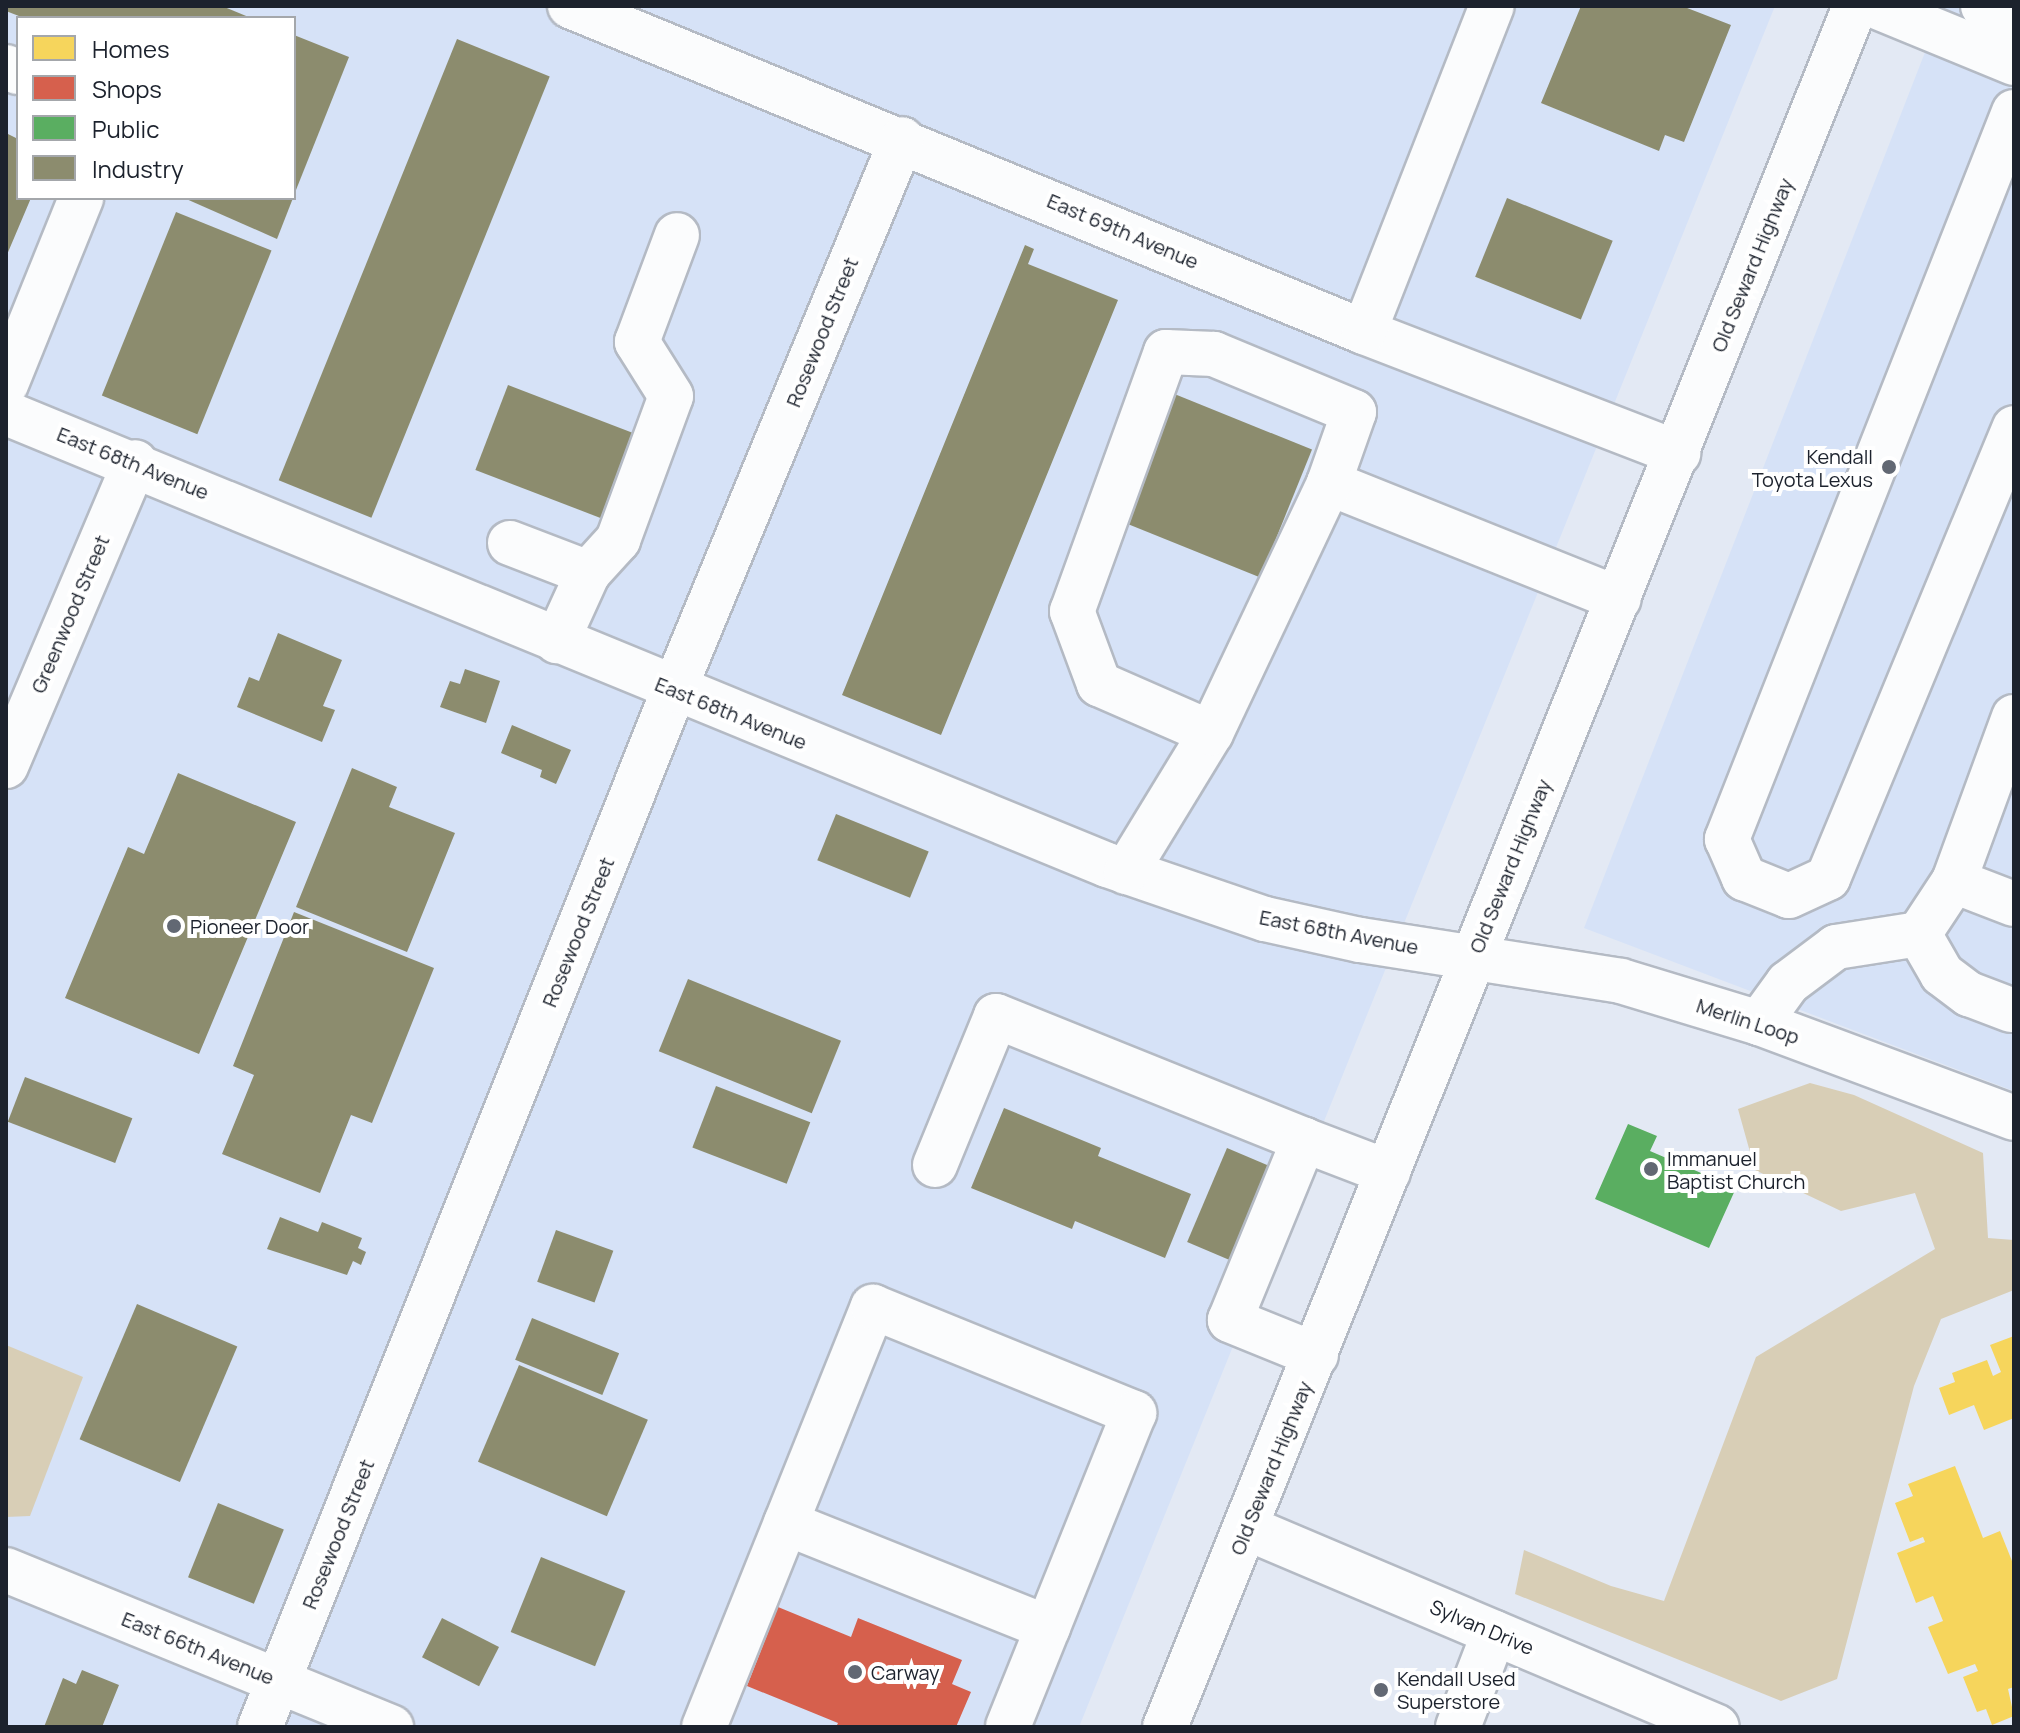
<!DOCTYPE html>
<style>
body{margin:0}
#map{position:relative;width:2020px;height:1733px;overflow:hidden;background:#e3e9f4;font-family:Manrope,sans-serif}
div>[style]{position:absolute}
.built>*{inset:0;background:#d6e2f7}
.green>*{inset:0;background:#d8ceb6}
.homes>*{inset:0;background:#f6d55c}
.shops>*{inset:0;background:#d6604d}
.public>*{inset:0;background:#5aae61}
.industry>*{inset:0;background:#8c8c6e;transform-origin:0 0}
.roads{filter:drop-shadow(2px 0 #b4bac4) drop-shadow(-2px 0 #b4bac4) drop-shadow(0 2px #b4bac4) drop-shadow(0 -2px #b4bac4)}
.minor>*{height:44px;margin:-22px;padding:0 22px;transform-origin:22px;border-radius:22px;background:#fbfcfd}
.major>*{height:44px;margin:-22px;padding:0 22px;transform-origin:22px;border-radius:22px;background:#fbfcfd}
.dots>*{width:22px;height:22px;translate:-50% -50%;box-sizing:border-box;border:4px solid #fff;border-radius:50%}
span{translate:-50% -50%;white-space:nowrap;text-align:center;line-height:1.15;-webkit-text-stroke:8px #fff;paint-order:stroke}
.street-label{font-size:20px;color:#1c222d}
.poi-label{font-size:20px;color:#1c222d}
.right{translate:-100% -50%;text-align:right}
.left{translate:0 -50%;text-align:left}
.frame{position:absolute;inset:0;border:8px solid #1c222d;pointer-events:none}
.legend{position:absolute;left:16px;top:16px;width:280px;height:184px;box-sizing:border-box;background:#fff;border:2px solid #a4a7ab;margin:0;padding:10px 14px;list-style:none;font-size:24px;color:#1c222d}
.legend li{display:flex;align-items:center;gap:16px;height:40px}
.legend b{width:40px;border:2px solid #a4a7ab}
</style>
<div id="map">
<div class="built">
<i style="clip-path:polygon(evenodd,6px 6px,1775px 6px,1079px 1727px,6px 1727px,6px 6px,18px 18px,294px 18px,294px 198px,18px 198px,18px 18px)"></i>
<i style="clip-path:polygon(1943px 6px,2014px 6px,2014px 1091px,1584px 928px)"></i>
</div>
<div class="green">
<i style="clip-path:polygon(1810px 1083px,1854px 1095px,1983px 1153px,1988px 1238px,2014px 1240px,2014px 1290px,1941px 1319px,1914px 1386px,1837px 1679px,1781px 1701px,1515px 1594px,1524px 1550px,1611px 1586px,1664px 1601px,1756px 1357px,1935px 1249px,1915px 1193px,1841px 1211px,1755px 1170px,1738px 1109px)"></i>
<i style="clip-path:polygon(6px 1345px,83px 1377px,30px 1516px,6px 1517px)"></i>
</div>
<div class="homes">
<i style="clip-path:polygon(2014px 1336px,2014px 1418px,1984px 1430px,1974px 1405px,1949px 1415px,1939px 1388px,1955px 1382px,1952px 1373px,1987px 1360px,1993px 1376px,2001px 1372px,1990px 1345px)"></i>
<i style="clip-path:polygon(1955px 1466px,1983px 1538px,2000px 1531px,2014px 1566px,2014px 1687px,2008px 1689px,2014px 1716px,1992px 1725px,1986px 1709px,1977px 1712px,1963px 1677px,1978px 1671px,1975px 1664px,1948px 1674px,1928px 1627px,1943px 1621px,1933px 1596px,1916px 1603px,1897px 1553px,1925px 1542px,1923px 1537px,1910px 1542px,1895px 1503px,1913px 1496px,1908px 1484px)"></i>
</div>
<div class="shops">
<i style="clip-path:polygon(778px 1607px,851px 1637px,858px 1618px,962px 1660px,952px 1684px,971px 1692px,956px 1727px,836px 1727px,838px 1723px,747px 1686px)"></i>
</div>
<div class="public">
<i style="clip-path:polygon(1628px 1124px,1657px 1136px,1650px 1151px,1736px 1188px,1709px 1248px,1595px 1199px)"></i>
</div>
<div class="industry">
<i style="clip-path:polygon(6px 6px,222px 6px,251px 18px,24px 18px,6px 11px)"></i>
<i style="clip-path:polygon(1581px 6px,1682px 6px,1731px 25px,1684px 142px,1665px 135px,1659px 151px,1541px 103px)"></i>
<i style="clip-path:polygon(294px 35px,349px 57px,294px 195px)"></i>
<i style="left:457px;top:39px;width:100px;height:476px;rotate:22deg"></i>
<i style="clip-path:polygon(6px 133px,18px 139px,18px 198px,31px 198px,6px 257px)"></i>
<i style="clip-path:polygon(184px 198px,293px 198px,277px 239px)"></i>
<i style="left:1507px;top:198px;width:114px;height:85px;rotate:22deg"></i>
<i style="left:176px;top:212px;width:103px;height:198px;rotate:22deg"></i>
<i style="clip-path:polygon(1025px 245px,1034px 249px,1028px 264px,1118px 300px,941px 735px,842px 695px)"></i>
<i style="left:508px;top:385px;width:143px;height:91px;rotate:21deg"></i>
<i style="left:1172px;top:393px;width:151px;height:138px;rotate:22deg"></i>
<i style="clip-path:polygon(278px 633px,342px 660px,323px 706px,335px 710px,322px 742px,237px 707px,249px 677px,259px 681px)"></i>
<i style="clip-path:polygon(465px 669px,500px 681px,486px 723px,440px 707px,450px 681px,460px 684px)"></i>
<i style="clip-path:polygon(512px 725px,571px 750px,556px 784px,540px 777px,542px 770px,501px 753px)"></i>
<i style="clip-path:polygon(352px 768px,397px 787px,389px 807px,455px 833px,407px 952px,296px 907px)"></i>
<i style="clip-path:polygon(178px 773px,296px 822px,199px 1054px,65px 998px,128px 847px,144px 854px)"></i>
<i style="left:836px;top:814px;width:100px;height:50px;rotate:22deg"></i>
<i style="clip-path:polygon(294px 912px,434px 968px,372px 1123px,351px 1115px,320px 1193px,222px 1154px,254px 1075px,233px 1066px)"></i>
<i style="left:688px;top:979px;width:165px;height:78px;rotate:22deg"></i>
<i style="left:25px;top:1077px;width:115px;height:48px;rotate:21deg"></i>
<i style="left:716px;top:1086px;width:101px;height:66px;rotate:21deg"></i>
<i style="clip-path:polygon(1004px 1108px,1101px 1148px,1098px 1156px,1191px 1194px,1165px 1258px,1075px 1221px,1072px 1229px,971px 1188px)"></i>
<i style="left:1227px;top:1148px;width:48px;height:102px;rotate:23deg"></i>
<i style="clip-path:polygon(280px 1217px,318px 1232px,322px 1222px,362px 1238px,358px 1248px,366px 1252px,361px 1265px,353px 1261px,347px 1275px,267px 1249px)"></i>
<i style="left:556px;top:1230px;width:61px;height:55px;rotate:20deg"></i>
<i style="left:137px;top:1304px;width:109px;height:147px;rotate:23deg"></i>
<i style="left:532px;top:1318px;width:94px;height:45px;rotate:22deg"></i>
<i style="left:519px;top:1365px;width:140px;height:105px;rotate:23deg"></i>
<i style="left:218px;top:1503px;width:71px;height:80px;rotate:22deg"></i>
<i style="left:541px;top:1557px;width:91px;height:81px;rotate:22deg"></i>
<i style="left:442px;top:1618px;width:64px;height:44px;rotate:27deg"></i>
<i style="clip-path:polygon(82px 1670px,119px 1685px,102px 1727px,44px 1727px,63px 1678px,76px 1684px)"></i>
</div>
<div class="roads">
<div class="minor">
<i style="left:570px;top:6px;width:858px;rotate:22.32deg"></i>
<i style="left:1364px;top:332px;width:337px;rotate:21.1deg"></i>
<i style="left:1875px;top:6px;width:150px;rotate:22.3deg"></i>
<i style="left:1983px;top:6px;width:33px;rotate:21deg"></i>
<i style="left:6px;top:67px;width:13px;rotate:23deg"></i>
<i style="left:2014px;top:112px;width:782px;rotate:111.54deg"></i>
<i style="left:1727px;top:839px;width:43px;rotate:66.4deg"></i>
<i style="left:1744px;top:878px;width:48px;rotate:21.8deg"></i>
<i style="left:1789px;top:896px;width:43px;rotate:-24.8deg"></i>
<i style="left:1828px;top:878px;width:487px;rotate:-67.5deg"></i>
<i style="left:1364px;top:332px;width:350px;rotate:-68.6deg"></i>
<i style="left:6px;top:384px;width:201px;rotate:-68deg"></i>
<i style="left:6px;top:413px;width:1190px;rotate:22.32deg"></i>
<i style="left:1107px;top:865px;width:167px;rotate:18.9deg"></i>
<i style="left:1265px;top:919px;width:97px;rotate:12.5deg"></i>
<i style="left:1360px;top:940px;width:264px;rotate:8.9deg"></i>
<i style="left:1621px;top:981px;width:144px;rotate:16.9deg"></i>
<i style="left:1759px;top:1023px;width:272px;rotate:20.4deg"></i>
<i style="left:1329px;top:483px;width:312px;rotate:21.8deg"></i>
<i style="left:510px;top:543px;width:84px;rotate:21deg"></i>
<i style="left:588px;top:573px;width:75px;rotate:114.5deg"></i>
<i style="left:588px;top:573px;width:45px;rotate:-47.7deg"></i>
<i style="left:618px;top:540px;width:153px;rotate:-69.8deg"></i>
<i style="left:671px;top:396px;width:64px;rotate:-122.2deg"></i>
<i style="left:637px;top:342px;width:114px;rotate:-69.5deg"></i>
<i style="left:2014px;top:717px;width:175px;rotate:110.1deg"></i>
<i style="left:1954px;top:881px;width:64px;rotate:21deg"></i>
<i style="left:6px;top:766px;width:330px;rotate:-67deg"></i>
<i style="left:1126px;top:872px;width:163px;rotate:-58.6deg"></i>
<i style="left:1211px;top:733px;width:276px;rotate:-64.7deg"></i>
<i style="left:1329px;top:483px;width:75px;rotate:-70.6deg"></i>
<i style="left:1354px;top:412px;width:152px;rotate:-157.5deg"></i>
<i style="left:1214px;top:354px;width:48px;rotate:-177.6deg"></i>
<i style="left:1166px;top:352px;width:276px;rotate:109.9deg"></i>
<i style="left:1072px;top:611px;width:78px;rotate:69.7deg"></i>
<i style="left:1099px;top:684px;width:122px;rotate:23.6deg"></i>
<i style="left:1919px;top:934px;width:46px;rotate:60.1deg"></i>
<i style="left:1942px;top:974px;width:34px;rotate:37deg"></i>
<i style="left:1969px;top:994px;width:45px;rotate:20.9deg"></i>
<i style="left:1759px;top:1023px;width:49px;rotate:-54.1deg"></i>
<i style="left:1788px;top:983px;width:60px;rotate:-36.9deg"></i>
<i style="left:1836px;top:947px;width:84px;rotate:-8.9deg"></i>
<i style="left:1919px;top:934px;width:64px;rotate:-56.6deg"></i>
<i style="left:935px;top:1165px;width:161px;rotate:-67.7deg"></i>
<i style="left:996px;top:1016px;width:332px;rotate:21.9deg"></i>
<i style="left:1316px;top:1355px;width:93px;rotate:-157.9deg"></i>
<i style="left:1230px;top:1320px;width:195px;rotate:-67.7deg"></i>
<i style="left:1304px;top:1140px;width:90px;rotate:20.9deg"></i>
<i style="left:786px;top:1523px;width:282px;rotate:21.8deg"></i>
<i style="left:1247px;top:1528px;width:510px;rotate:22.95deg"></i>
<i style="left:6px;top:1570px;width:416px;rotate:22.2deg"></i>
<i style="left:260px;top:1727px;width:1117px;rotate:-68.24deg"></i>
<i style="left:674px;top:690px;width:596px;rotate:-67.52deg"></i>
<i style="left:704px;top:1727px;width:453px;rotate:-68.1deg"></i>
<i style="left:873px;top:1307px;width:282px;rotate:22.1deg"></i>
<i style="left:1134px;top:1413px;width:338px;rotate:111.9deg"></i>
<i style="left:1458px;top:1727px;width:101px;rotate:-69deg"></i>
</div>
<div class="major">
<i style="left:1165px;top:1727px;width:1854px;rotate:-68.15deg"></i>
</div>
</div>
<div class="dots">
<i style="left:1889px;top:467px;background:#626873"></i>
<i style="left:174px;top:926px;background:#626873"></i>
<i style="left:1651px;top:1169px;background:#626873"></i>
<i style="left:855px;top:1672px;background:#626873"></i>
<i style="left:1381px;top:1690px;background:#626873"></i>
</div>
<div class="street-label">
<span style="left:1123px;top:231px;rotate:23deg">East 69th Avenue</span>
<span style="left:1752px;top:265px;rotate:-68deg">Old Seward Highway</span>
<span style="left:822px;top:332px;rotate:-68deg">Rosewood Street</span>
<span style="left:133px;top:463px;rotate:22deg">East 68th Avenue</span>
<span style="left:70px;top:614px;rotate:-67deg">Greenwood Street</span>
<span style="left:731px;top:713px;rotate:22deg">East 68th Avenue</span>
<span style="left:1510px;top:866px;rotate:-68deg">Old Seward Highway</span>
<span style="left:578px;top:932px;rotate:-68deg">Rosewood Street</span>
<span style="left:1339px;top:932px;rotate:11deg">East 68th Avenue</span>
<span style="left:1748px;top:1021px;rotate:18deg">Merlin Loop</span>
<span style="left:1271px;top:1468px;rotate:-68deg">Old Seward Highway</span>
<span style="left:338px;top:1534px;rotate:-68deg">Rosewood Street</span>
<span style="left:1482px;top:1627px;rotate:23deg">Sylvan Drive</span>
<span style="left:198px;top:1648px;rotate:22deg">East 66th Avenue</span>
</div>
<div class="poi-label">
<span class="right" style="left:1873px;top:468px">Kendall<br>Toyota Lexus</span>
<span class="left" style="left:190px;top:926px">Pioneer Door</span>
<span class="left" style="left:1667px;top:1170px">Immanuel<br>Baptist Church</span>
<span class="left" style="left:871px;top:1672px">Carway</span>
<span class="left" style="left:1397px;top:1690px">Kendall Used<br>Superstore</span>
</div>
<div class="frame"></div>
<ul class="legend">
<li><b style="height:22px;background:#f6d55c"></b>Homes</li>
<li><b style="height:22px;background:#d6604d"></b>Shops</li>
<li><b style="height:22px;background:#5aae61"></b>Public</li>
<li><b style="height:22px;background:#8c8c6e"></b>Industry</li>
</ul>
</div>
